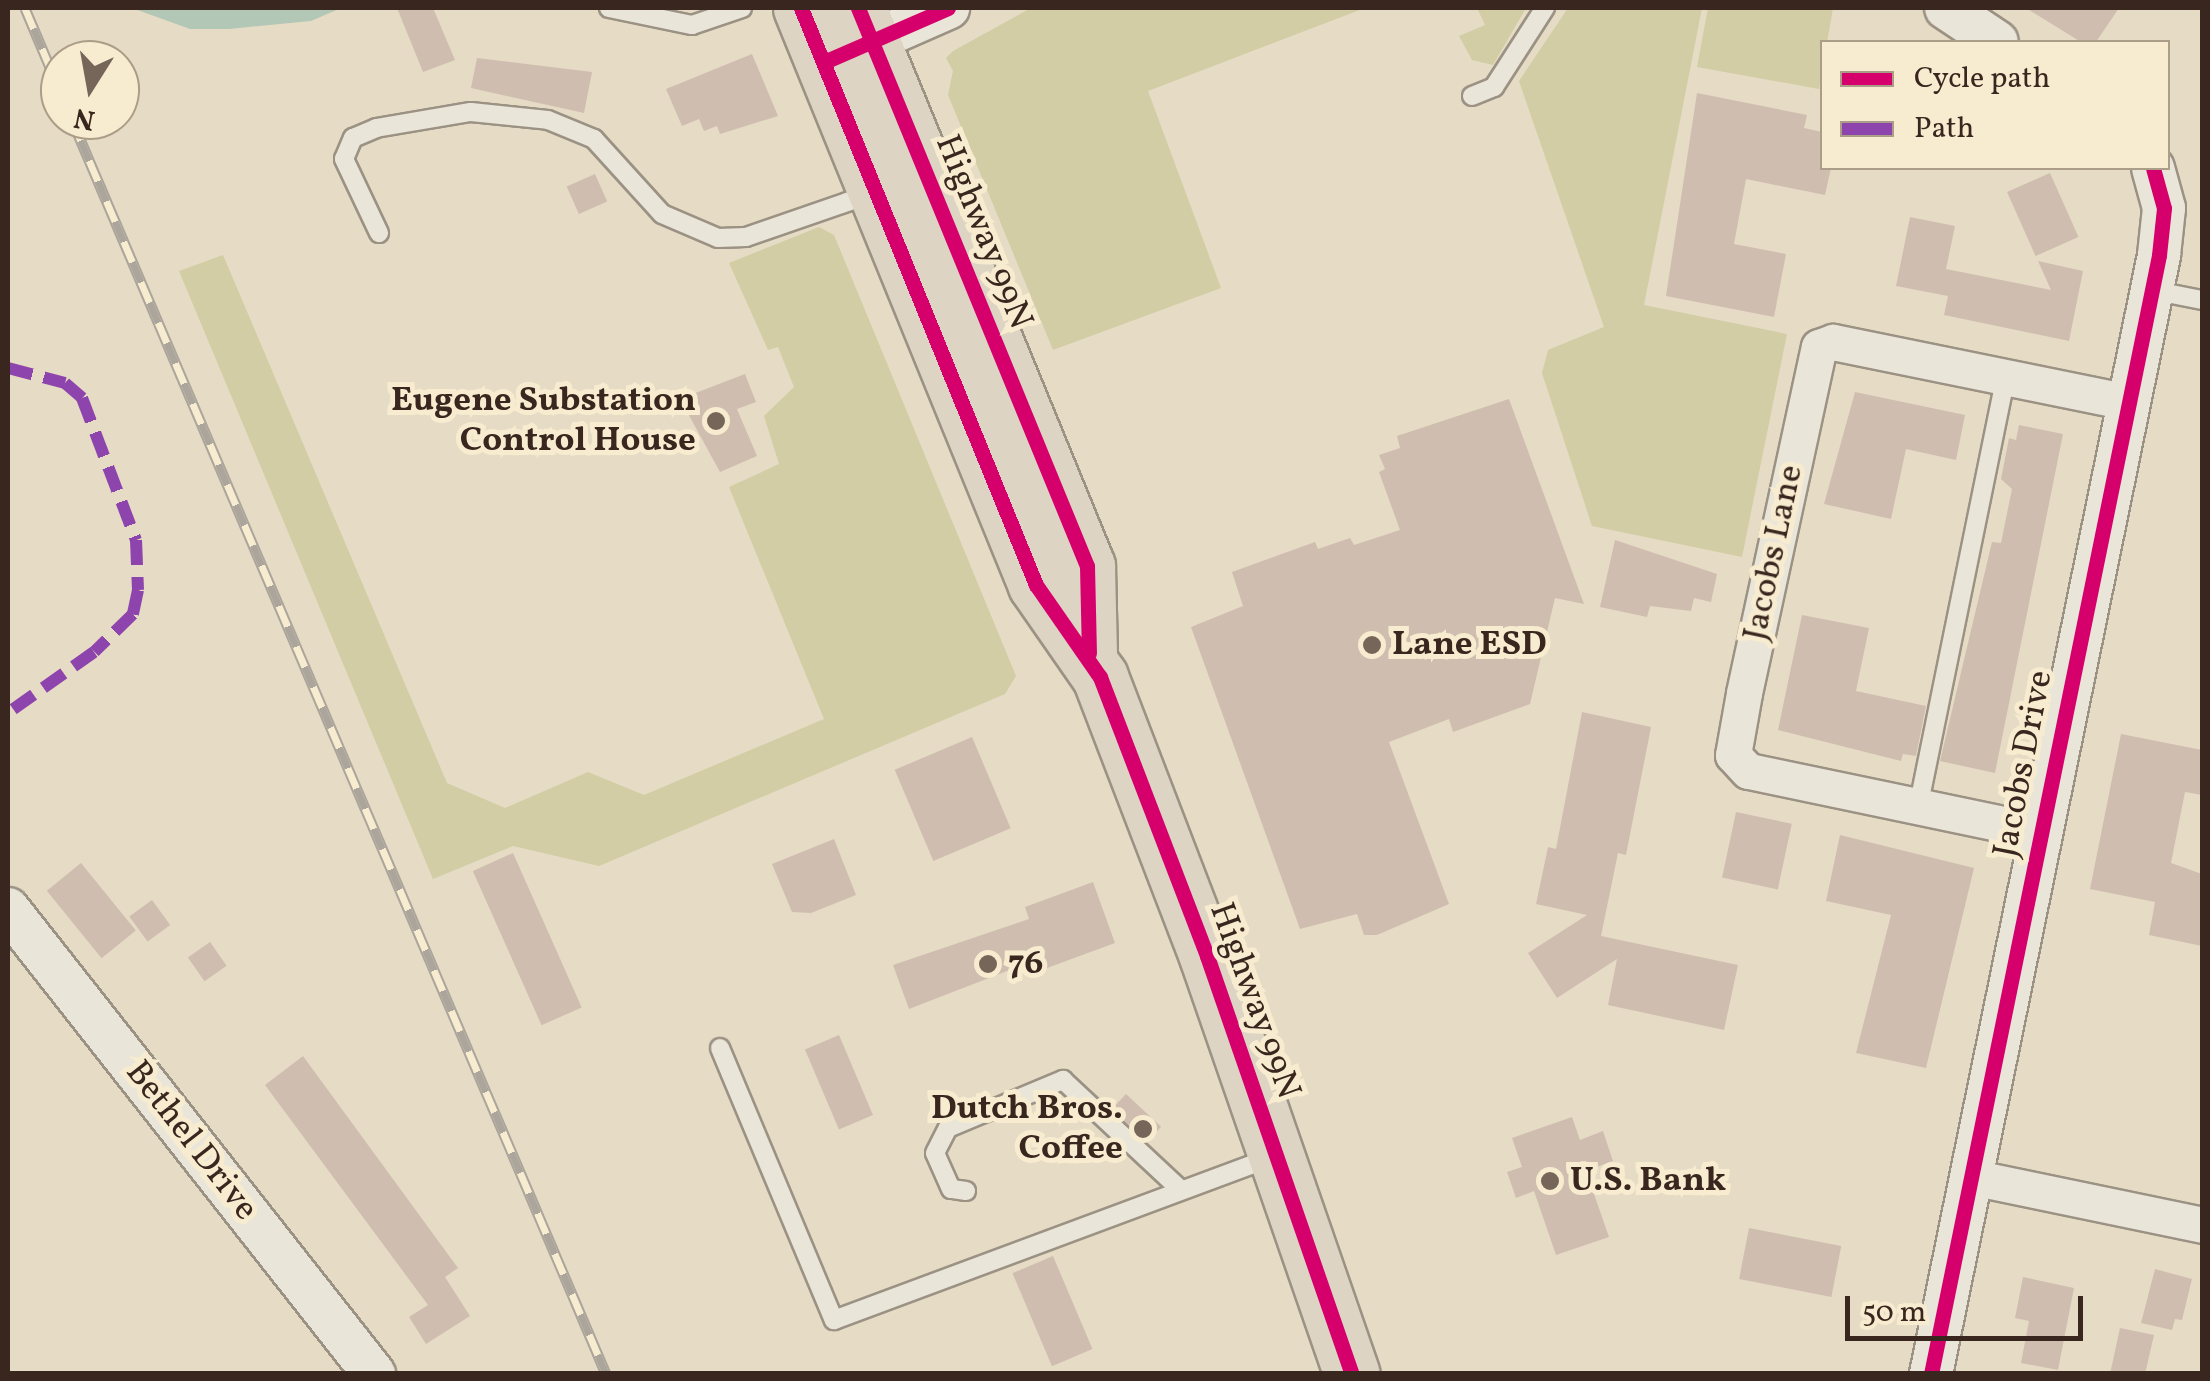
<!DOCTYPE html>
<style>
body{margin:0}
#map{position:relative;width:2210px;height:1381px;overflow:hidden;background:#e6dbc4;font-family:Vollkorn,serif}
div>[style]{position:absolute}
.green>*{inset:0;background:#d2cda4}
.water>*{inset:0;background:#b2c7b5}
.building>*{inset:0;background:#cfbeb0;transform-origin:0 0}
.roads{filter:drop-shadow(2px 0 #9b9284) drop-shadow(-2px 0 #9b9284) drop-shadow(0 2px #9b9284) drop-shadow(0 -2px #9b9284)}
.service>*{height:18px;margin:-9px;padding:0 9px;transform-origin:9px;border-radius:9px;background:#eae5d9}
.minor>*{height:35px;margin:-17.5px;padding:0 17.5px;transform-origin:17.5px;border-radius:17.5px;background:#eae5d9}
.tertiary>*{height:42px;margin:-21px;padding:0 21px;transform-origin:21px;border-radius:21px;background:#eae5d9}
.primary>*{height:55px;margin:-27.5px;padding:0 27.5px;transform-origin:27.5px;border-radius:27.5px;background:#ded4c4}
.rail>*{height:11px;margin-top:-5.5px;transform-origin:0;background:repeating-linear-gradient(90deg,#f8ecd0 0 22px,#aba59b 0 44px);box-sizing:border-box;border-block:2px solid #aba59b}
.quiet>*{height:12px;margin-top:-6px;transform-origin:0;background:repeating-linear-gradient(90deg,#8e44ad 0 25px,transparent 0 37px)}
.cycleway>*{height:15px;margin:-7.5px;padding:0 7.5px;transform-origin:7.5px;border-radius:7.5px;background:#d6006c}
.dots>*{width:28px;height:28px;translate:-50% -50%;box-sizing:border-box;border:5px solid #f8ecd0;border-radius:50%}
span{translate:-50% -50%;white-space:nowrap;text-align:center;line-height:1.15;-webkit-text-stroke:10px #f8ecd0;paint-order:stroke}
.street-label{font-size:35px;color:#39271f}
.poi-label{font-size:35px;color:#39271f;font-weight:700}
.right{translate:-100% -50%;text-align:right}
.left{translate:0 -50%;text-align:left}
.frame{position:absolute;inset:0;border:10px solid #39271f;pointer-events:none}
.legend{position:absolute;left:1820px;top:40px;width:350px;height:130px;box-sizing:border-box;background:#f8ecd0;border:2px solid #ac9d89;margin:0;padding:12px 18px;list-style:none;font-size:30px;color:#39271f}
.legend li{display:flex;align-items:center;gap:20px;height:50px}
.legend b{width:50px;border:2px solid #ac9d89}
.north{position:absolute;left:40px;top:40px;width:100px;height:100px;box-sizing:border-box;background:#f8ecd0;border:2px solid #ac9d89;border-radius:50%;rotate:191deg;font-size:28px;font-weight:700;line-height:40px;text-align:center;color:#39271f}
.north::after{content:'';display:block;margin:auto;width:35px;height:45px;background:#766659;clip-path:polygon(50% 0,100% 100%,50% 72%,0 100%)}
.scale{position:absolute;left:1845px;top:1296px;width:238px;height:45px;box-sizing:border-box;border:5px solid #39271f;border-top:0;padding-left:12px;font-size:30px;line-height:35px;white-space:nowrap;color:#39271f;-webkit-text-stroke:8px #f8ecd0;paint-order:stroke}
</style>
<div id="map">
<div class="green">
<i style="clip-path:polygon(1031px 8px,1365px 8px,1148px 91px,1221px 288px,1053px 350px,948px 95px,953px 71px,946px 58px,953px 51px)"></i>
<i style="clip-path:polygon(1477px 8px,1526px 8px,1493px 65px,1472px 60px,1459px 36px,1485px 25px)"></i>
<i style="clip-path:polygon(1568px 8px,1702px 8px,1644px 305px,1787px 334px,1742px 557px,1592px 526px,1542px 373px,1548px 350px,1604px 327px,1519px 81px)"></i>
<i style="clip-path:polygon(1708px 8px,1833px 8px,1819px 89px,1697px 67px)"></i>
<i style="clip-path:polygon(819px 227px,834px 235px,1016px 676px,1005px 694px,599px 866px,513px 846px,433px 879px,179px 271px,223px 255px,447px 783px,505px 808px,588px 772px,644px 795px,824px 719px,729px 487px,779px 464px,764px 416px,794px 387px,778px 347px,768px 350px,729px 263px)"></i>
</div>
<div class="water">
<i style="clip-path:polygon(132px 8px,341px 8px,311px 21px,229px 29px,190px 29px)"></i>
</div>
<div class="building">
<i style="clip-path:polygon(397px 8px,433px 8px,455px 60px,423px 72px)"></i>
<i style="clip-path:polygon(2026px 8px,2119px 8px,2096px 42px,2081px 42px)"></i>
<i style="clip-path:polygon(752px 54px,778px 116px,720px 134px,717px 126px,704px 131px,699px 119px,682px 126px,666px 89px)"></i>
<i style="clip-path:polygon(477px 58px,592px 72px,584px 113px,471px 88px)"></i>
<i style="clip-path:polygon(1697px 93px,1807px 115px,1804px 128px,1822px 132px,1822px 168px,1831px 168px,1825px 195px,1746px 179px,1734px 244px,1786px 254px,1774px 317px,1666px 296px)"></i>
<i style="left:2050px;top:173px;width:70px;height:47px;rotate:66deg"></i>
<i style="left:595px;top:174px;width:30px;height:31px;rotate:66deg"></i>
<i style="clip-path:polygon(1910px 217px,1955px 226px,1946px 269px,2051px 290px,2038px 261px,2083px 271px,2069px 341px,1944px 315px,1948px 296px,1896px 286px)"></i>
<i style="clip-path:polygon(745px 374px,756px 402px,737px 409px,757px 456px,720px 472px,680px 399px)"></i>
<i style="clip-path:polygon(1855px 392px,1965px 415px,1956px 460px,1906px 449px,1891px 519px,1824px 504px)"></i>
<i style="clip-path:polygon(1509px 399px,1584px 604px,1555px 598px,1530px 704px,1453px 732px,1449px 719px,1389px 742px,1449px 904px,1377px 935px,1364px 935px,1357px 914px,1300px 929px,1191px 627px,1243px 606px,1232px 572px,1315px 542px,1318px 549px,1350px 538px,1354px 545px,1400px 530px,1379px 472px,1385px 469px,1379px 455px,1400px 448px,1397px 436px)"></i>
<i style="clip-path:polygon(2019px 425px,2063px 434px,1995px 773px,1940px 761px,1992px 542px,2001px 543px,2012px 489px,2001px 479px,2009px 438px,2016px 440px)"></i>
<i style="clip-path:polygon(1615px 540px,1717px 574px,1711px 602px,1694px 598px,1691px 611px,1650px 606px,1647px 617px,1600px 607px)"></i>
<i style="clip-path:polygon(1802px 615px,1869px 628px,1856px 691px,1926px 706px,1916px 756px,1903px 754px,1901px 761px,1778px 730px)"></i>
<i style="clip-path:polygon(1582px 712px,1651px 727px,1626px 855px,1618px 853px,1601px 936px,1738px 965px,1724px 1030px,1608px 1005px,1617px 959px,1557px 998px,1528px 953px,1587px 915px,1536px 904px,1548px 847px,1556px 849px)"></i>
<i style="clip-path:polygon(2121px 734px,2202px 750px,2202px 795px,2185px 792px,2171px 863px,2202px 874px,2202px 946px,2149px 935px,2155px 902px,2090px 889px)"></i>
<i style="left:972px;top:737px;width:99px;height:84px;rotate:67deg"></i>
<i style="left:1736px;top:812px;width:57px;height:67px;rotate:12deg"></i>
<i style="clip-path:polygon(1840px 835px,1974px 868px,1926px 1068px,1856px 1053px,1891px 915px,1826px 901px)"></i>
<i style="clip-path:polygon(834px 839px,856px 895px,811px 913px,792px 912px,772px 864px)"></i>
<i style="left:513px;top:853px;width:169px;height:44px;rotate:66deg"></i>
<i style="left:81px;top:863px;width:87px;height:44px;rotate:51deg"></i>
<i style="clip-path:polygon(1093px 882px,1115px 943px,1047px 968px,1043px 957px,909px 1009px,893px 965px,1029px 919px,1025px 907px)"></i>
<i style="left:152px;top:900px;width:31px;height:28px;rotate:54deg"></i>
<i style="left:210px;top:942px;width:29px;height:27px;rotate:55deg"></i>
<i style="left:839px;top:1035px;width:87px;height:37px;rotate:67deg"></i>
<i style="clip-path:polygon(303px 1056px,458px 1268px,445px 1277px,470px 1316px,426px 1344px,409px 1317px,428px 1305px,265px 1085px)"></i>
<i style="left:1126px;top:1094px;width:48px;height:21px;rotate:43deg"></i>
<i style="clip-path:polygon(1572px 1117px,1580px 1140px,1603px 1131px,1613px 1161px,1586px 1171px,1609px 1237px,1556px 1255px,1534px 1191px,1516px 1198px,1507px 1172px,1522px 1167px,1512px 1138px)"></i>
<i style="left:1749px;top:1228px;width:94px;height:52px;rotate:11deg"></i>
<i style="left:1053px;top:1256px;width:101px;height:44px;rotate:67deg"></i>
<i style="clip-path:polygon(2155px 1269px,2192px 1279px,2182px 1320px,2175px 1319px,2172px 1330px,2141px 1323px)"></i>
<i style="clip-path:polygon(2023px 1277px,2074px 1288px,2058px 1370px,2021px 1363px,2029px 1321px,2015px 1318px)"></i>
<i style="clip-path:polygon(2120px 1328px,2154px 1335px,2145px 1374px,2110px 1374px)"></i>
</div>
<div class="roads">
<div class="service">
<i style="left:609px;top:8px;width:85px;rotate:11.6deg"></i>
<i style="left:692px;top:25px;width:53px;rotate:-18.8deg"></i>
<i style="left:1472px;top:96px;width:24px;rotate:-22deg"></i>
<i style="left:1494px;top:87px;width:94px;rotate:-57.2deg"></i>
<i style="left:379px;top:233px;width:82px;rotate:-115.3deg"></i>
<i style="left:344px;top:159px;width:23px;rotate:-67deg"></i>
<i style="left:353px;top:138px;width:25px;rotate:-23deg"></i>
<i style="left:376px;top:128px;width:96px;rotate:-9.6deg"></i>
<i style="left:471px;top:112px;width:77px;rotate:5.9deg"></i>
<i style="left:548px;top:120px;width:50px;rotate:22.4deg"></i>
<i style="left:594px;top:139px;width:101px;rotate:47.8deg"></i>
<i style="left:662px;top:214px;width:61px;rotate:23.2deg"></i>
<i style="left:718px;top:238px;width:28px;rotate:-2deg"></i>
<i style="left:746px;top:237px;width:131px;rotate:-19.1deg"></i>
<i style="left:2151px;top:290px;width:52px;rotate:11.1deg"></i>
<i style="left:1918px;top:808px;width:440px;rotate:-78.5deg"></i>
<i style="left:720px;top:1048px;width:295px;rotate:67.3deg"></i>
<i style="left:834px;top:1320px;width:468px;rotate:-20.4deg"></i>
<i style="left:966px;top:1191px;width:15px;rotate:-172deg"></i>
<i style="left:951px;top:1189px;width:39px;rotate:-114deg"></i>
<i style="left:935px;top:1153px;width:28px;rotate:-63deg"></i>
<i style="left:948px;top:1128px;width:125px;rotate:-22.7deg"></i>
<i style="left:1063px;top:1080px;width:161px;rotate:43deg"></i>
</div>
<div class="minor">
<i style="left:2041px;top:832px;width:299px;rotate:-168.2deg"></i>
<i style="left:1748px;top:771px;width:22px;rotate:-133deg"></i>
<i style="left:1733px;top:755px;width:63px;rotate:-79.9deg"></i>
<i style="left:1744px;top:693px;width:354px;rotate:-77.8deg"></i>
<i style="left:1819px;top:347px;width:15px;rotate:-20deg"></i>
<i style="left:1833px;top:342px;width:301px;rotate:11.5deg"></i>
<i style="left:1971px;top:1177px;width:236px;rotate:11.7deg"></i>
</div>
<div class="tertiary">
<i style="left:1946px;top:8px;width:61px;rotate:33.7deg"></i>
<i style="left:843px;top:54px;width:115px;rotate:-23.7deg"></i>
<i style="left:8px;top:909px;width:592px;rotate:51.79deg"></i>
<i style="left:1931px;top:1374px;width:1142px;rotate:-78.48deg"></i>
<i style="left:2159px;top:255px;width:47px;rotate:-83.9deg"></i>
<i style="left:2164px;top:208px;width:41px;rotate:-105.4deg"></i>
</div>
<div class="primary">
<i style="left:801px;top:8px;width:623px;rotate:67.84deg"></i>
<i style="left:1036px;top:585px;width:112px;rotate:55.2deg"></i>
<i style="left:1100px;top:677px;width:299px;rotate:69deg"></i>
<i style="left:1207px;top:956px;width:442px;rotate:70.9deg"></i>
<i style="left:858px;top:8px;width:603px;rotate:67.69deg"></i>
<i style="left:1087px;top:566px;width:87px;rotate:88.7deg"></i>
</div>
</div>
<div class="rail">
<i style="left:25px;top:8px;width:90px;rotate:67.1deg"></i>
<i style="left:72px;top:120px;width:1363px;rotate:66.93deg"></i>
</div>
<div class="quiet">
<i style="left:8px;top:368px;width:59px;rotate:14.7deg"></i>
<i style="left:65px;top:383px;width:23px;rotate:41deg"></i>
<i style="left:82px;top:398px;width:152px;rotate:69.2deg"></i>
<i style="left:136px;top:540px;width:50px;rotate:87.7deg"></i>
<i style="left:138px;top:590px;width:25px;rotate:102deg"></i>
<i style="left:133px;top:614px;width:54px;rotate:135.7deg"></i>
<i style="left:94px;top:652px;width:105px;rotate:144.7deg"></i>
</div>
<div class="cycleway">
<i style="left:801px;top:8px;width:623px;rotate:67.84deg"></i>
<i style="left:1036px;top:585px;width:112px;rotate:55.2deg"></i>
<i style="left:1100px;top:677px;width:299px;rotate:69deg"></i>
<i style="left:1207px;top:956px;width:442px;rotate:70.9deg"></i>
<i style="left:858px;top:8px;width:603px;rotate:67.69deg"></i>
<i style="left:1087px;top:566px;width:87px;rotate:88.7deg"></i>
<i style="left:824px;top:62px;width:135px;rotate:-23.5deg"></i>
<i style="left:1931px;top:1374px;width:1142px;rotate:-78.48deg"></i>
<i style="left:2159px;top:255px;width:47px;rotate:-83.9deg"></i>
<i style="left:2164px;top:208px;width:41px;rotate:-105.4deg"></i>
</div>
<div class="dots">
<i style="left:716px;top:421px;background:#766659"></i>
<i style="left:1372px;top:645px;background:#766659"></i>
<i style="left:988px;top:964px;background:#766659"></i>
<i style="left:1143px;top:1129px;background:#766659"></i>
<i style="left:1550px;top:1181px;background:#766659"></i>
</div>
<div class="street-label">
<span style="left:983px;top:232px;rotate:68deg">Highway 99N</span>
<span style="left:1774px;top:553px;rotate:-78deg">Jacobs Lane</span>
<span style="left:2024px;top:764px;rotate:-79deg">Jacobs Drive</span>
<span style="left:1254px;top:1001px;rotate:70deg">Highway 99N</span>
<span style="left:191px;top:1141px;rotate:52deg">Bethel Drive</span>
</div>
<div class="poi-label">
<span class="right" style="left:696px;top:421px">Eugene Substation<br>Control House</span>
<span class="left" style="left:1392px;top:645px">Lane ESD</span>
<span class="left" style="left:1008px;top:964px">76</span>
<span class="right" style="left:1123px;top:1129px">Dutch Bros.<br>Coffee</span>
<span class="left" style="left:1570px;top:1181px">U.S. Bank</span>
</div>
<div class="frame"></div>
<ul class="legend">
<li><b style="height:12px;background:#d6006c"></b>Cycle path</li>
<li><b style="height:12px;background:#8e44ad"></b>Path</li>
</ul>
<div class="north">N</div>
<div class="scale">50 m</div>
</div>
